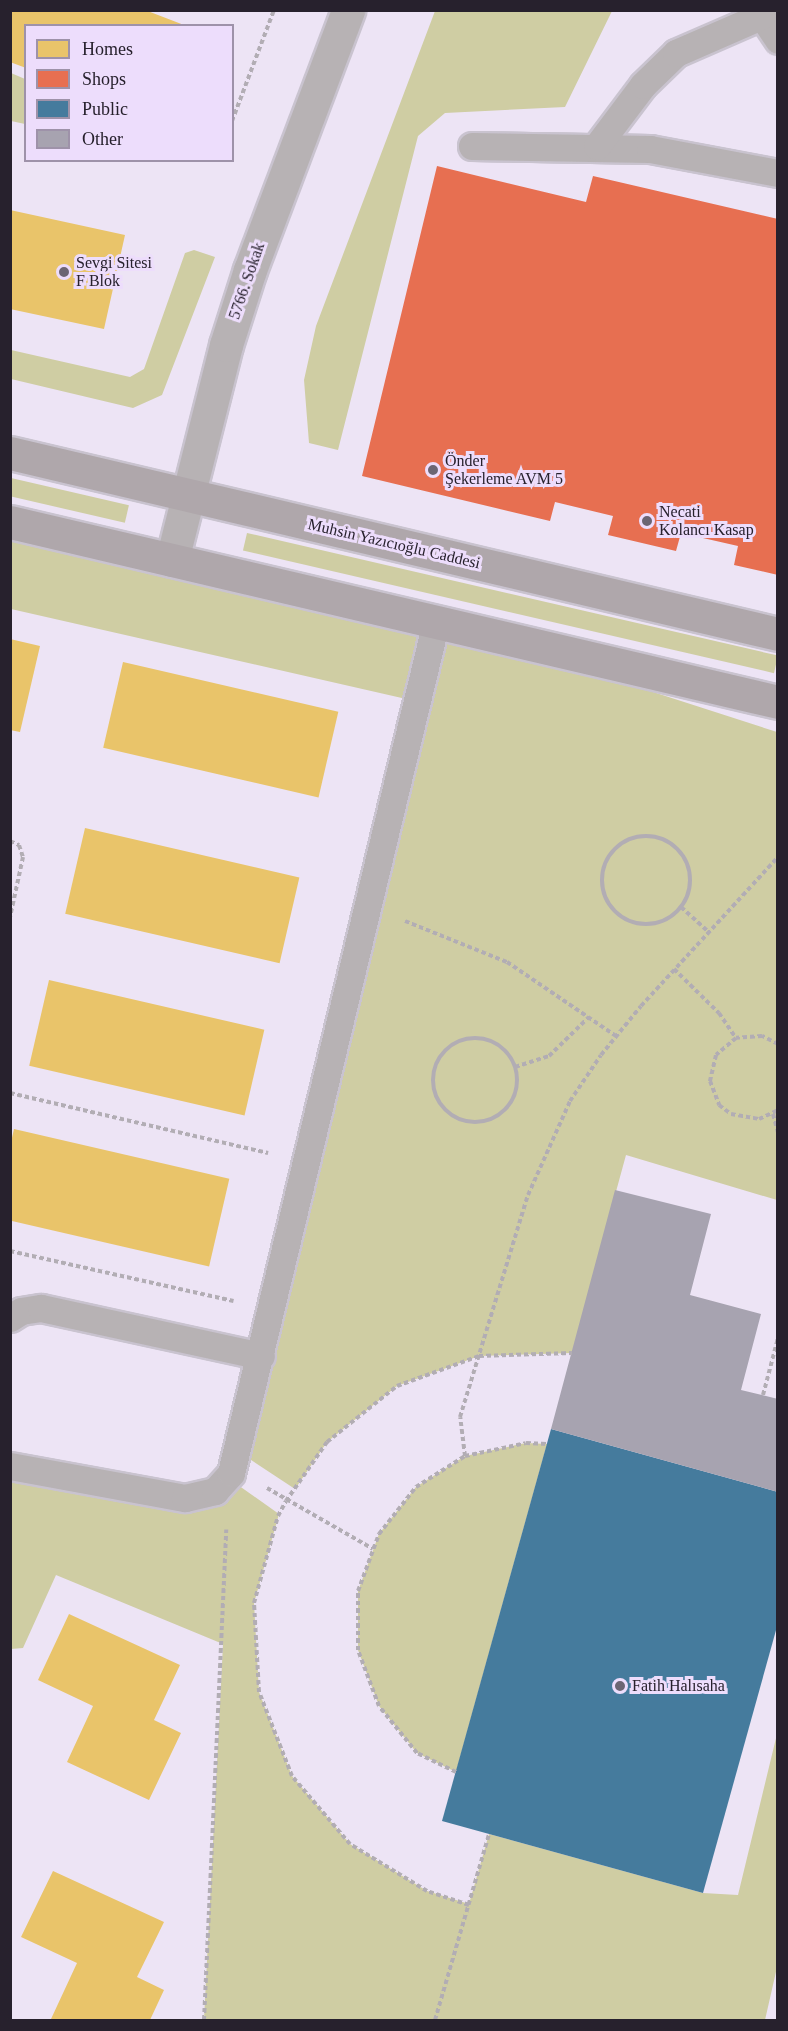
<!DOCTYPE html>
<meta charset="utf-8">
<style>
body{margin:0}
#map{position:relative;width:788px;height:2031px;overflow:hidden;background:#ede4f5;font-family:"Times New Roman",serif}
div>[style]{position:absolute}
.green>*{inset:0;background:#cfcda3;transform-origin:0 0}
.homes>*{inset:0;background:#e9c46a;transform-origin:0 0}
.shops>*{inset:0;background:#e76f51}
.public>*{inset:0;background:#457b9d}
.building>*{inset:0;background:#a7a3b0}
.path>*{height:4px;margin-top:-2px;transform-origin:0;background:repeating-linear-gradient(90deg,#b2adb4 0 4.5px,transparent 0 7.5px)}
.path>.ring{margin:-2px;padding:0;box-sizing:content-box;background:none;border:4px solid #b2adb4;border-radius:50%}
.roads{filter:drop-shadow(2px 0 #c9c3cf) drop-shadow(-2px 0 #c9c3cf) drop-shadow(0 2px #c9c3cf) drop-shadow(0 -2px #c9c3cf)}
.service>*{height:27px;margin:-13.5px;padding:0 13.5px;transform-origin:13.5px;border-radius:13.5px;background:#b7b2b4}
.minor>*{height:33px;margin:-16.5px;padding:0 16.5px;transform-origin:16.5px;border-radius:16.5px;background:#b7b2b4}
.secondary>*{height:33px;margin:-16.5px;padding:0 16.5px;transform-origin:16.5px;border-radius:16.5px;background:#afa7ab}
.dots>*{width:16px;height:16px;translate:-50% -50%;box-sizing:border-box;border:3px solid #edddfc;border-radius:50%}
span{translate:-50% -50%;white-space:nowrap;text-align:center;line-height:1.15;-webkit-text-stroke:6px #edddfc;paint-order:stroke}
.poi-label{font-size:16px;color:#27212d}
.left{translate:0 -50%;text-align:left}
.street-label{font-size:16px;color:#27212d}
.frame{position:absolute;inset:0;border:12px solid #27212d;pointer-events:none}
.legend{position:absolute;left:24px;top:24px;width:210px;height:138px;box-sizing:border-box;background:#edddfc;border:2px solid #9e92a9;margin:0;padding:8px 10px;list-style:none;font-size:18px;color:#27212d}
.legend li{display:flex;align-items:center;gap:12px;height:30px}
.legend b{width:30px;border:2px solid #9e92a9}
</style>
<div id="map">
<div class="green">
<i style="clip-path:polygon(435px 11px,612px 11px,565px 107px,445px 113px,418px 136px,338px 450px,309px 443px,304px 380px,316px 326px)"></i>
<i style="clip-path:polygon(11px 73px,25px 79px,25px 124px,11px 121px)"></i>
<i style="clip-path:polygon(194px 250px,215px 257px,162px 395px,133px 408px,11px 379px,11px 350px,130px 377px,144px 369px,185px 253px)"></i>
<i style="left:11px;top:478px;width:121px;height:18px;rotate:13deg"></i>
<i style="clip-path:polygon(11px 522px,436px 622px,777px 732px,777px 1200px,626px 1155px,572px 1353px,479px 1356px,397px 1386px,327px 1442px,295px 1489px,239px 1452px,415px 701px,11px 609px)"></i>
<i style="left:247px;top:533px;width:545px;height:18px;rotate:13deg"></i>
<i style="clip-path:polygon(526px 1443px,547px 1444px,456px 1772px,417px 1753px,379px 1706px,358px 1650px,358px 1591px,379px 1534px,416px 1487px,465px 1456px)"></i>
<i style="clip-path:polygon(11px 1466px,145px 1492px,228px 1478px,279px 1514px,254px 1603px,259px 1692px,292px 1776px,350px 1844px,427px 1891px,469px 1904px,489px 1834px,703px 1893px,738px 1895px,777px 1734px,778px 1963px,765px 2020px,204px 2020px,223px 1644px,56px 1575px,23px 1648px,11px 1649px)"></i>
</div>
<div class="homes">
<i style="clip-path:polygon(10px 10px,145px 10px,184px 25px,26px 26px,26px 68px,10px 62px)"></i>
<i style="clip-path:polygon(10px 210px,125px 235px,104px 329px,10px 309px)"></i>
<i style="clip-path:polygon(10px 639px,40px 646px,20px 732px,10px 730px)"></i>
<i style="left:123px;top:662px;width:221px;height:88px;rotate:13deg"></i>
<i style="left:85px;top:828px;width:220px;height:88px;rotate:13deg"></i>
<i style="left:49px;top:980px;width:221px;height:88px;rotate:13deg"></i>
<i style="left:14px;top:1129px;width:221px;height:90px;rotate:13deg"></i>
<i style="clip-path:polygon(69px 1614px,180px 1665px,154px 1720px,181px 1733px,149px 1800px,67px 1762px,93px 1706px,38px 1680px)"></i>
<i style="clip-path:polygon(53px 1871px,164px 1922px,137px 1977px,164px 1990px,150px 2020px,51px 2019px,77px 1963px,21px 1937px)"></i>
</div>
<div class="shops">
<i style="clip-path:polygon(437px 166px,586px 202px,593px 176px,778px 219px,778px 575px,734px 565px,738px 546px,681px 533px,676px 551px,608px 535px,613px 516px,555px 502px,550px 521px,362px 476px)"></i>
</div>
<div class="public">
<i style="clip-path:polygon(551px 1429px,778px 1492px,778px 1623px,703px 1893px,442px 1821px)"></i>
</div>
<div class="building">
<i style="clip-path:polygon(615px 1190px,711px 1214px,690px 1295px,761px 1314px,741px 1390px,778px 1399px,778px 1492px,551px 1429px)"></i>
</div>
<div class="path">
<i style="left:232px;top:121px;width:119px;rotate:-69.3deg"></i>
<i style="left:207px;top:160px;width:1px"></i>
<i class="ring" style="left:602px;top:836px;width:84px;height:84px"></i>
<i style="left:10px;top:841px;width:10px;rotate:24deg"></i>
<i style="left:19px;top:845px;width:13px;rotate:72deg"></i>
<i style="left:23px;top:857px;width:61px;rotate:102.2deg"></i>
<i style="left:681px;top:907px;width:38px;rotate:42deg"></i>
<i style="left:405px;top:921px;width:110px;rotate:21.9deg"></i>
<i style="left:507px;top:962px;width:132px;rotate:34.2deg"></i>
<i style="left:674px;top:969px;width:63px;rotate:44.4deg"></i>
<i style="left:719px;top:1013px;width:30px;rotate:56deg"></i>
<i class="ring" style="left:433px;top:1038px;width:80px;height:80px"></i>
<i style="left:778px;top:1044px;width:18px;rotate:-153deg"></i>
<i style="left:762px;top:1036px;width:26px;rotate:176deg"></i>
<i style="left:736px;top:1038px;width:26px;rotate:140deg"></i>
<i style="left:716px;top:1055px;width:27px;rotate:103deg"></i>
<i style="left:710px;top:1081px;width:26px;rotate:69deg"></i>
<i style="left:719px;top:1105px;width:15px;rotate:37deg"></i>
<i style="left:731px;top:1114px;width:28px;rotate:10deg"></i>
<i style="left:759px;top:1119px;width:21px;rotate:-25deg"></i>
<i style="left:515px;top:1067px;width:36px;rotate:-18deg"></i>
<i style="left:549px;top:1056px;width:56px;rotate:-44.3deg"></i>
<i style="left:10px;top:1093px;width:265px;rotate:13.1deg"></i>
<i style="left:773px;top:1114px;width:20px;rotate:75deg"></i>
<i style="left:10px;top:1251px;width:229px;rotate:12.6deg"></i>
<i style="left:763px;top:1395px;width:59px;rotate:-75.3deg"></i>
<i style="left:465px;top:1456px;width:39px;rotate:-97deg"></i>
<i style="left:460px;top:1417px;width:232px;rotate:-73deg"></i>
<i style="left:528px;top:1195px;width:103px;rotate:-65.9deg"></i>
<i style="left:570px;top:1101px;width:55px;rotate:-56deg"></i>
<i style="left:601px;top:1055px;width:63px;rotate:-50.8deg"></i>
<i style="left:641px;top:1006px;width:202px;rotate:-47.4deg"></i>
<i style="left:267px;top:1488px;width:122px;rotate:29.9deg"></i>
<i style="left:456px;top:1772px;width:43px;rotate:-154deg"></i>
<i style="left:417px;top:1753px;width:60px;rotate:-129deg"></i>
<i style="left:379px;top:1706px;width:60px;rotate:-110.6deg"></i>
<i style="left:358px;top:1650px;width:59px;rotate:-90deg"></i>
<i style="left:358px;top:1591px;width:61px;rotate:-69.8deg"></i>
<i style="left:379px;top:1534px;width:60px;rotate:-51.8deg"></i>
<i style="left:416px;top:1487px;width:58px;rotate:-32.3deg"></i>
<i style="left:465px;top:1456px;width:62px;rotate:-12deg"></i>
<i style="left:526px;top:1443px;width:21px;rotate:3deg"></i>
<i style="left:469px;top:1905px;width:44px;rotate:-161.6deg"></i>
<i style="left:427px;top:1891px;width:90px;rotate:-148.6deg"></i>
<i style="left:350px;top:1844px;width:89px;rotate:-130.5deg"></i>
<i style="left:292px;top:1776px;width:90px;rotate:-111.4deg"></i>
<i style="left:259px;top:1692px;width:89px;rotate:-93.2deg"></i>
<i style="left:254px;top:1603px;width:90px;rotate:-74.6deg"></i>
<i style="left:278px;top:1516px;width:17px;rotate:-62deg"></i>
<i style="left:286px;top:1501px;width:72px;rotate:-55.2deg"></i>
<i style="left:327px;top:1442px;width:90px;rotate:-38.7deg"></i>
<i style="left:397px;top:1386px;width:87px;rotate:-20.1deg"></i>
<i style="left:479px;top:1356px;width:93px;rotate:-1.8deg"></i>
<i style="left:204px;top:2020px;width:491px;rotate:-87.4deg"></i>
<i style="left:435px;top:2020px;width:194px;rotate:-73.8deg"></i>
</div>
<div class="roads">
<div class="service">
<i style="left:758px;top:10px;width:36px;rotate:56deg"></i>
<i style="left:472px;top:146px;width:178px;rotate:1deg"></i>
<i style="left:650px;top:149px;width:130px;rotate:10.6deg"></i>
<i style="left:597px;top:146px;width:76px;rotate:-53deg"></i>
<i style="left:643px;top:85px;width:46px;rotate:-44.1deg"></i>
<i style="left:676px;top:53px;width:93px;rotate:-23.5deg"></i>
<i style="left:10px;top:1318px;width:13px;rotate:-32deg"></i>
<i style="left:21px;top:1311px;width:20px;rotate:-9deg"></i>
<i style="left:41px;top:1308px;width:225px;rotate:12.3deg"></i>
<i style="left:10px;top:1466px;width:178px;rotate:10.4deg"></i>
<i style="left:185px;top:1498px;width:31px;rotate:-13deg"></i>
<i style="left:215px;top:1491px;width:24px;rotate:-48deg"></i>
<i style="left:231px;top:1473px;width:875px;rotate:-76.46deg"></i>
</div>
<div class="minor">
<i style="left:172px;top:560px;width:222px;rotate:-75.9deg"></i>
<i style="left:226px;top:345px;width:79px;rotate:-72.3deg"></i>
<i style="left:250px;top:270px;width:278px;rotate:-69.3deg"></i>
</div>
<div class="secondary">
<i style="left:10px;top:453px;width:789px;rotate:13.26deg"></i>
<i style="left:10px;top:522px;width:789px;rotate:13.19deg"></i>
</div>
</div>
<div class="dots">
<i style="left:64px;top:272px;background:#6c6573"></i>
<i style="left:433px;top:470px;background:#6c6573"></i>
<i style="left:647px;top:521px;background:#6c6573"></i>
<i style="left:620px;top:1686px;background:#6c6573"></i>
</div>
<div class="poi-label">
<span class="left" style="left:76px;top:272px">Sevgi Sitesi<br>F Blok</span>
<span class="left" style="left:445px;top:470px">Önder<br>Şekerleme AVM 5</span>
<span class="left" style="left:659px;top:521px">Necati<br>Kolancı Kasap</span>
<span class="left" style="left:632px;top:1686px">Fatih Halısaha</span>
</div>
<div class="street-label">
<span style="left:247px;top:281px;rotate:-71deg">5766. Sokak</span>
<span style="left:394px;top:544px;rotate:13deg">Muhsin Yazıcıoğlu Caddesi</span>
</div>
<div class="frame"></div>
<ul class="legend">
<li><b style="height:16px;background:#e9c46a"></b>Homes</li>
<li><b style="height:16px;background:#e76f51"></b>Shops</li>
<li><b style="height:16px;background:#457b9d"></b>Public</li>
<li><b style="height:16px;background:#a7a3b0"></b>Other</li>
</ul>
</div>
